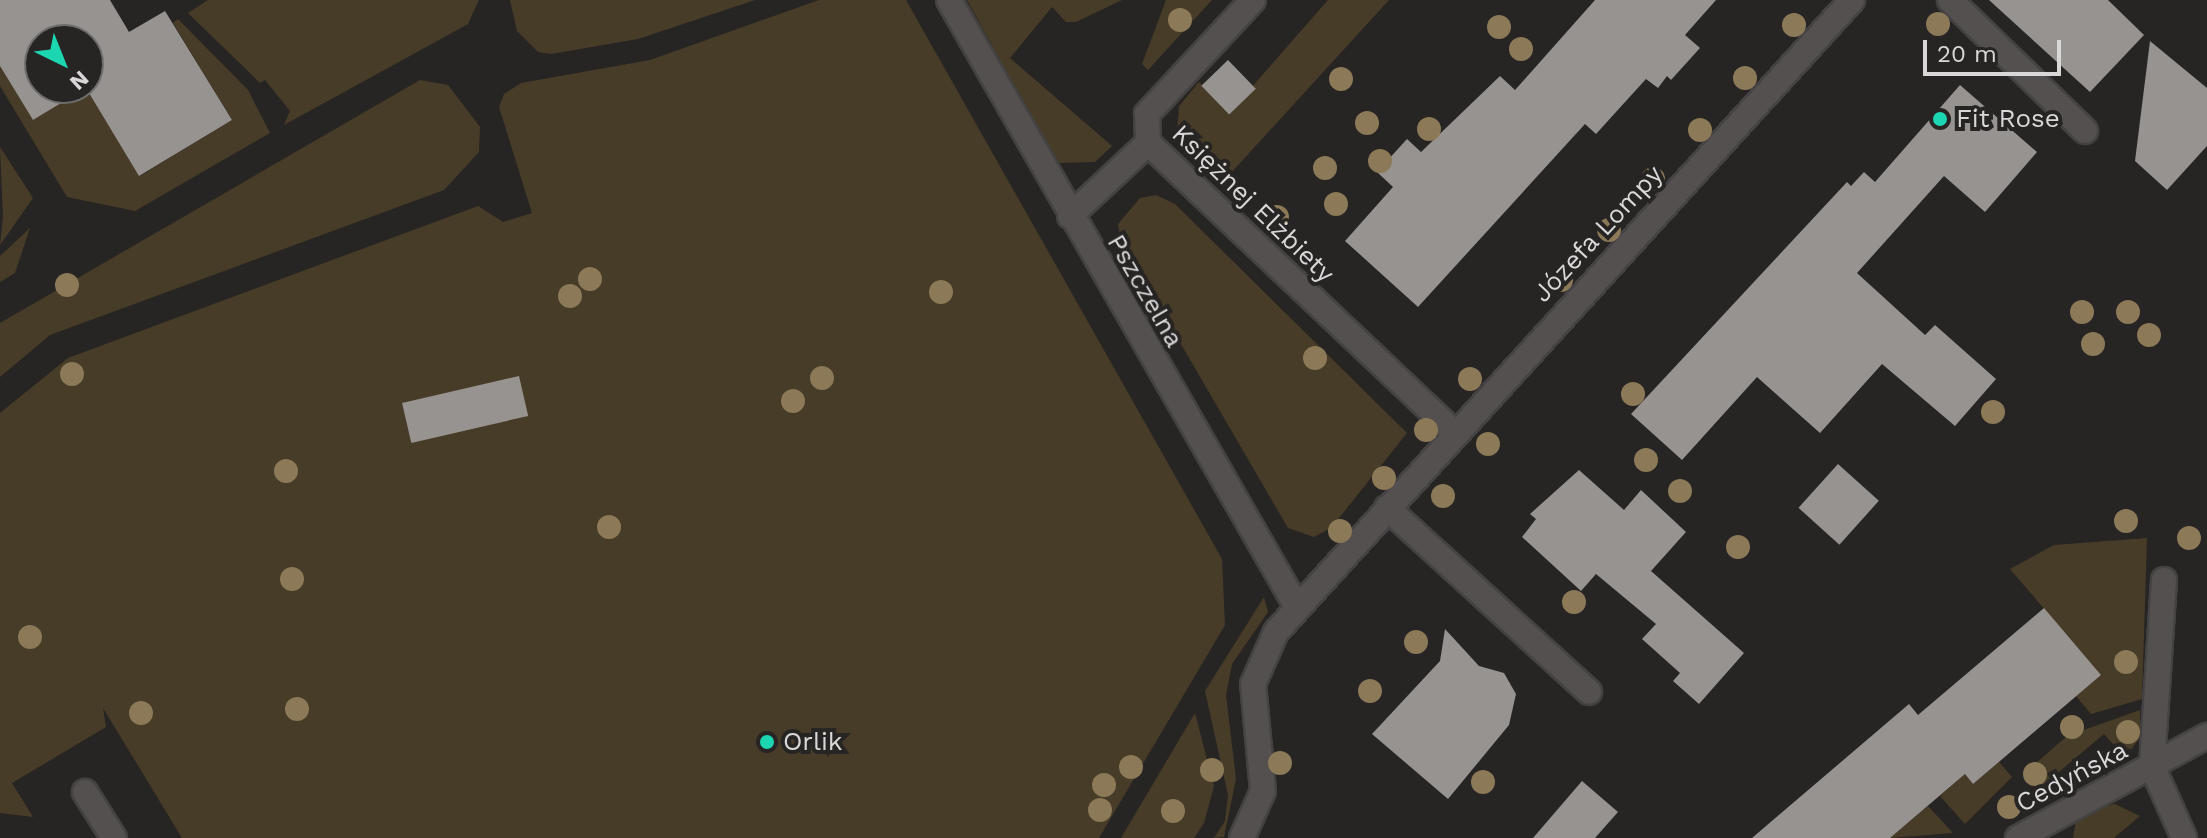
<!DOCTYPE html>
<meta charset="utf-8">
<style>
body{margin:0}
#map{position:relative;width:2207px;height:838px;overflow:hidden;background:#272424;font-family:"Work Sans",sans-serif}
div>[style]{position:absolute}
.green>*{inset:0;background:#473c27}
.building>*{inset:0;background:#979391;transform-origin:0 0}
.roads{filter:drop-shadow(2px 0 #444242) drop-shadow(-2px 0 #444242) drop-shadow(0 2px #444242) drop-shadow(0 -2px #444242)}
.minor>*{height:24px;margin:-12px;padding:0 12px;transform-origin:12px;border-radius:12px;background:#545050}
.trees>*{width:24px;height:24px;margin:-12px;border-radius:50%;background:#8b7958}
.dots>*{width:22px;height:22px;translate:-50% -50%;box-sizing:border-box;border:4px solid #272424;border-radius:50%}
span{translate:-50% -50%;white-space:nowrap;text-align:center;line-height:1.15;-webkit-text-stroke:8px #272424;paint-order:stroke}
.poi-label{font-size:26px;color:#d9d7d7}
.left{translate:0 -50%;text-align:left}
.street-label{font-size:26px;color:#d9d7d7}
.north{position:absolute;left:24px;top:24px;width:80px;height:80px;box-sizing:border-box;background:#272424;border:2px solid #6e6c6c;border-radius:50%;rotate:137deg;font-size:22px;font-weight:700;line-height:32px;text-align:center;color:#d9d7d7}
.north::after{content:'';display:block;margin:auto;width:28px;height:36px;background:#1cd5b1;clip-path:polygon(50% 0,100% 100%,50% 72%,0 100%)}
.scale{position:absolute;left:1923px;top:40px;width:138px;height:36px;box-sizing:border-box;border:4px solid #d9d7d7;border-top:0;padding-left:10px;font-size:24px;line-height:28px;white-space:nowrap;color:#d9d7d7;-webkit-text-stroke:6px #272424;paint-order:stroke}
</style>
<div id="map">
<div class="green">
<i style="clip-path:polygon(208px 0,479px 0,468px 24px,284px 125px,290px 111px,265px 80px,260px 83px,188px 13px)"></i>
<i style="clip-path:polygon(510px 0,755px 0,638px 39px,551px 54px,538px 52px,517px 31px)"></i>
<i style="clip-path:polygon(819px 0,906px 0,1222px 559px,1225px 625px,1099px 838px,182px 838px,103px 708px,106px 727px,12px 783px,33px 817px,0 813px,0 413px,68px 358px,478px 206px,503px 222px,532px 213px,499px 107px,504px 94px,521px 83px,650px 60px)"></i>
<i style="clip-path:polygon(967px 0,1122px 0,1076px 22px,1066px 22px,1052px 7px,1010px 58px,1112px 146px,1095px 162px,1057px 163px)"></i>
<i style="clip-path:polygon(1166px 0,1212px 0,1148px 70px,1142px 64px)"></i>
<i style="clip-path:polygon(1328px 0,1389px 0,1220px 185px,1187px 153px,1177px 133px,1179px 106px,1199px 82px,1229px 113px)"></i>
<i style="clip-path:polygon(178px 19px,248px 90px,270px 133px,135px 211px,67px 197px,0 86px,0 66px,33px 120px,86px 88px,140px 176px,232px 120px,173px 23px)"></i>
<i style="clip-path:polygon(420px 80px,448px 85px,480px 127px,479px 152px,444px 190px,50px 335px,0 377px,0 323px)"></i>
<i style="clip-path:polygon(0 147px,33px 198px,0 245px,3px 217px)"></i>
<i style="clip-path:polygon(1156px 195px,1175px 204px,1407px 433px,1331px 528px,1314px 537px,1288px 528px,1121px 241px,1118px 224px,1140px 198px)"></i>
<i style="clip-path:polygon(30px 228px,15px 273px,0 282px,0 256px)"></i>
<i style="clip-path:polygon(2147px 538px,2142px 699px,2091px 714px,2076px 696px,2101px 675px,2010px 569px,2054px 545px)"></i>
<i style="clip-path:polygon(1264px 597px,1268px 612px,1232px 664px,1226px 695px,1236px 779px,1224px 837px,1214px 838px,1225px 821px,1228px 795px,1205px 691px)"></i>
<i style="clip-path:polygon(2140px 710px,2140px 738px,2125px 757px,2104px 734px,2041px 787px,2027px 771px,2067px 736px)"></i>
<i style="clip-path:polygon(1195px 713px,1214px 786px,1204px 823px,1194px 838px,1121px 838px)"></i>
<i style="clip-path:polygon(1999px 762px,2012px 777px,1965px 824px,1940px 796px,1965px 774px,1973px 784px)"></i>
<i style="clip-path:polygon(2115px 804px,2140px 816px,2114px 838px,2073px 838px,2077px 814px)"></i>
<i style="clip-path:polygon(1928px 806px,1953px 833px,1890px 838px)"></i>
</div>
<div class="building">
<i style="clip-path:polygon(evenodd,0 0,110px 0,129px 32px,165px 11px,232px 120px,139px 176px,86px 88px,33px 120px,0 66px,0 0,40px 40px,88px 40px,88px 88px,40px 88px,40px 40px)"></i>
<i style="clip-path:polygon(1595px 0,1716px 0,1685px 35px,1700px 48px,1671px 80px,1667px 76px,1658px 88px,1646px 79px,1596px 134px,1585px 124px,1418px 307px,1345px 241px,1393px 187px,1377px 172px,1407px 139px,1421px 152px,1500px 76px,1515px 90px)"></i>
<i style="clip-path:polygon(1989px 0,2108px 0,2144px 35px,2090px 92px)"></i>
<i style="clip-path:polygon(2150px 41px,2207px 88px,2207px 146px,2167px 190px,2135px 161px)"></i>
<i style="left:1228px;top:60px;width:40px;height:37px;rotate:46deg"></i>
<i style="clip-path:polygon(1960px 85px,2037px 152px,1985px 212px,1944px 176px,1857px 273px,1925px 335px,1935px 325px,1996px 379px,1955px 426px,1882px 364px,1820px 433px,1757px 377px,1682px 460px,1631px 414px,1847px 182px,1851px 186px,1864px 172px,1875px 182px)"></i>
<i style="left:519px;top:376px;width:41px;height:120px;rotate:77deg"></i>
<i style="left:1838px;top:464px;width:55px;height:59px;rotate:42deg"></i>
<i style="clip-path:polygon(1579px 470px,1624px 510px,1641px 490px,1686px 532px,1651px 571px,1744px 653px,1699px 704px,1673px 681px,1680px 673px,1642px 639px,1656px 624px,1596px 574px,1581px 591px,1522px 537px,1536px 519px,1530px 514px)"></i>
<i style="clip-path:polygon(2044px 608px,2101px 675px,1973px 784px,1965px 774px,1890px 838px,1752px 838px,1909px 704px,1918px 715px)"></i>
<i style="clip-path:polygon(1445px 629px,1479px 666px,1504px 673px,1516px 694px,1509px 725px,1448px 799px,1372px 734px,1440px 661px)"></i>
<i style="clip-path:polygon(1582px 781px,1618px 812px,1595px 838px,1533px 838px)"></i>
</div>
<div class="roads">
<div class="minor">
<i style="left:949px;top:0;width:700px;rotate:60.17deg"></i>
<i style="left:1253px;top:0;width:156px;rotate:132.9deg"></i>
<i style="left:1147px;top:114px;width:29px;rotate:88deg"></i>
<i style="left:1148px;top:143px;width:421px;rotate:43.4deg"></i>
<i style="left:1950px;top:0;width:188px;rotate:44.1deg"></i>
<i style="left:1070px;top:216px;width:107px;rotate:-43.1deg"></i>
<i style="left:1387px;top:508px;width:273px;rotate:42.3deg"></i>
<i style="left:2164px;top:580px;width:186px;rotate:93.7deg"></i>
<i style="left:2152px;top:766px;width:79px;rotate:66deg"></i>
<i style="left:85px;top:792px;width:54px;rotate:57.8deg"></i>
<i style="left:1242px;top:838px;width:51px;rotate:-65.9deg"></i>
<i style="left:1263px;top:791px;width:107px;rotate:-95.3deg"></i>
<i style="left:1253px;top:684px;width:57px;rotate:-66.1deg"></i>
<i style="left:1276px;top:632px;width:855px;rotate:-47.65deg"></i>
<i style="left:2018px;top:838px;width:215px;rotate:-28.4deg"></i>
</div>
</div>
<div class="trees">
<i style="left:1180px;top:20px"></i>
<i style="left:1938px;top:24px"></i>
<i style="left:1794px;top:25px"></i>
<i style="left:1499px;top:27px"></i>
<i style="left:1521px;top:49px"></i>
<i style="left:1745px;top:78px"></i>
<i style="left:1341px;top:79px"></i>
<i style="left:1367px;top:123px"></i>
<i style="left:1429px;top:129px"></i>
<i style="left:1700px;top:130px"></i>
<i style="left:1380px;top:161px"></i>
<i style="left:1325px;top:168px"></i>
<i style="left:1653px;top:179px"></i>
<i style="left:1336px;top:204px"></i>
<i style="left:1277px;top:217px"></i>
<i style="left:1609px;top:230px"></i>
<i style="left:590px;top:279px"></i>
<i style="left:1561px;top:280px"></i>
<i style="left:67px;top:285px"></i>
<i style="left:941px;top:292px"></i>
<i style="left:570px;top:296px"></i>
<i style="left:2082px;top:312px"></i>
<i style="left:2128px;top:312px"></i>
<i style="left:2149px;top:335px"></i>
<i style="left:2093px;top:344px"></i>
<i style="left:1315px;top:358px"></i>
<i style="left:72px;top:374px"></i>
<i style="left:822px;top:378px"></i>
<i style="left:1470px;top:379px"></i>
<i style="left:1633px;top:394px"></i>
<i style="left:793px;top:401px"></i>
<i style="left:1993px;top:412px"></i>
<i style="left:1426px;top:430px"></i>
<i style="left:1488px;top:444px"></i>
<i style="left:1646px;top:460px"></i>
<i style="left:286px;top:471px"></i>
<i style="left:1384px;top:478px"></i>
<i style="left:1680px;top:491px"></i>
<i style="left:1443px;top:496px"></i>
<i style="left:2126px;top:521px"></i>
<i style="left:609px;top:527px"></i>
<i style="left:1340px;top:531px"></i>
<i style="left:2189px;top:538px"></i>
<i style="left:1738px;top:547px"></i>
<i style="left:292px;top:579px"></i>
<i style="left:1574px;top:602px"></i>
<i style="left:30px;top:637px"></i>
<i style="left:1416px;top:642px"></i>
<i style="left:2126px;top:662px"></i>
<i style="left:1370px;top:691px"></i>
<i style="left:297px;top:709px"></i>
<i style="left:141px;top:713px"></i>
<i style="left:2072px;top:727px"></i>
<i style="left:2128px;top:732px"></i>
<i style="left:1280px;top:763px"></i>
<i style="left:1131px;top:767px"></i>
<i style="left:1212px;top:770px"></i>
<i style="left:2035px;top:774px"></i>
<i style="left:1483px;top:782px"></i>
<i style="left:1104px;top:785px"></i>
<i style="left:2009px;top:807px"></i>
<i style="left:1100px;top:810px"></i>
<i style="left:1173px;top:811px"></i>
</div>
<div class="dots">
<i style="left:1940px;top:119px;background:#1cd5b1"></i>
<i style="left:767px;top:742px;background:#1cd5b1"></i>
</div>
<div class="poi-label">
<span class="left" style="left:1956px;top:119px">Fit Rose</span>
<span class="left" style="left:783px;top:742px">Orlik</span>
</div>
<div class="street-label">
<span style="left:1253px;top:204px;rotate:44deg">Księżnej Elżbiety</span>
<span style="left:1598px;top:234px;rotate:-47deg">Józefa Lompy</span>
<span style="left:1145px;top:291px;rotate:60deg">Pszczelna</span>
<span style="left:2072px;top:777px;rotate:-28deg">Cedyńska</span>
</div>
<div class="north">N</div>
<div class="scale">20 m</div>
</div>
